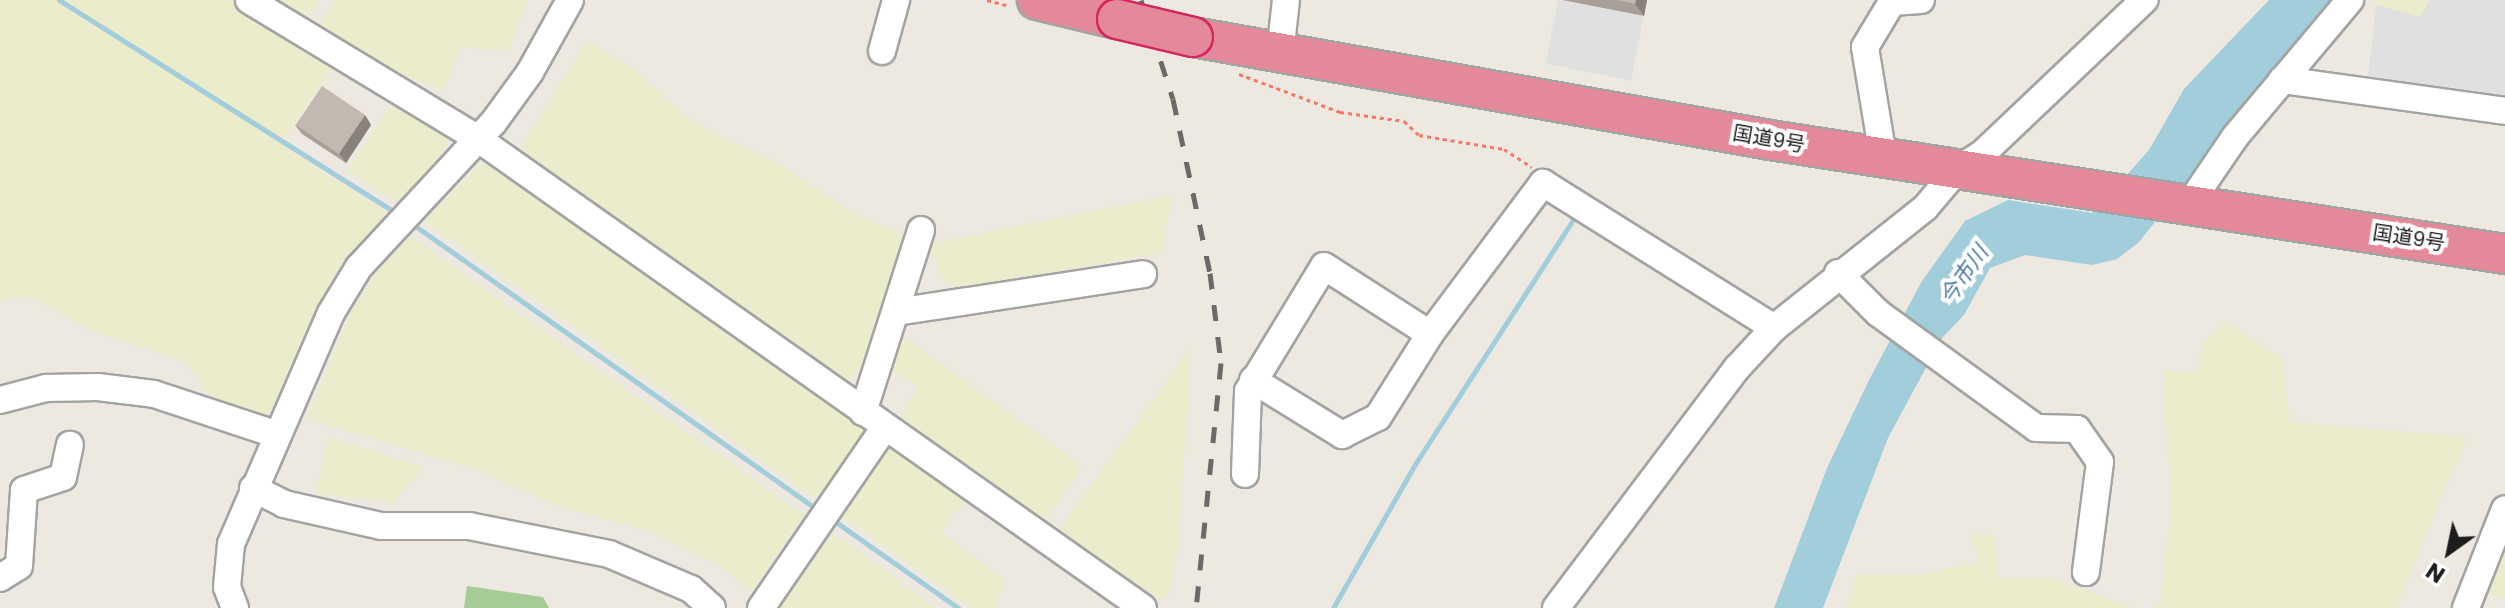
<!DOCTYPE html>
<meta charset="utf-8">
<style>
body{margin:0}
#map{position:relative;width:2505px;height:608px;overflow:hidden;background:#ede9e1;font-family:Poppins,"Noto Sans JP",sans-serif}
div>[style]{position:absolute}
.farmland>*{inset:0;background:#eaeccc}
.forest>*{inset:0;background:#a6cc96}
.parking>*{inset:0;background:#e0e0e0;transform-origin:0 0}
.water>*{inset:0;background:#a2cddb}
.stream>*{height:5px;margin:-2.5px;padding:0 2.5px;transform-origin:2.5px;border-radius:2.5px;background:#a2cddb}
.path>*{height:3px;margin-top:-1.5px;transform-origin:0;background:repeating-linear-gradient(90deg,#f77868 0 4px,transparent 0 8px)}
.roads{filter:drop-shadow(2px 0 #a3a3a3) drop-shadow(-2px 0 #a3a3a3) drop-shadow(0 2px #a3a3a3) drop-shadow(0 -2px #a3a3a3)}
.minor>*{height:26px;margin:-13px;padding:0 13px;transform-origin:13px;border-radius:13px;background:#fff}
.highway>*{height:38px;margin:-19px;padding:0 19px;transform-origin:19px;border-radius:19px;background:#e48999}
.rail>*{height:5px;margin-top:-2.5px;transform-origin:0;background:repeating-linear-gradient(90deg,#6a6a6a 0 16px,transparent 0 32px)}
.bridges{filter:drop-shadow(2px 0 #d42660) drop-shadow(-2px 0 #d42660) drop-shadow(0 2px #d42660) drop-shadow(0 -2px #d42660)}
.highway-bridge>*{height:38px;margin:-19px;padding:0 19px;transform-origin:19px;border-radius:19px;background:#e48999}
.wall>*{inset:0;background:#a79f98}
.shaded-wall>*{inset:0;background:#88827c}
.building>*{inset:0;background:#c2b9b1;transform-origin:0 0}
span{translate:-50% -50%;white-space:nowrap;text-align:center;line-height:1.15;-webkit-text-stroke:8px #fff;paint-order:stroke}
.street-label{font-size:20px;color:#1c1c1c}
.water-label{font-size:22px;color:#4a79a9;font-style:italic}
.north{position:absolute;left:2409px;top:512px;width:80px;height:80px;-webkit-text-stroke:6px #fff;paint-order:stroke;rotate:213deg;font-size:22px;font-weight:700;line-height:32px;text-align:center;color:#1c1c1c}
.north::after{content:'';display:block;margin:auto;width:28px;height:36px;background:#1c1c1c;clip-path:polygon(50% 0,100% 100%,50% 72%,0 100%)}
</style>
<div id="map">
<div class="farmland">
<i style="clip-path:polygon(0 0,229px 0,335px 63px,281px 144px,393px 217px,337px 282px,271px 411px,261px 420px,204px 391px,198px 376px,181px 360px,92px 331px,34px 299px,15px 296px,0 302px)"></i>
<i style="clip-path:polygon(269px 0,319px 0,306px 22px)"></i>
<i style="clip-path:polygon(336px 0,528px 0,508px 51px,461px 47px,444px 90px,391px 71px,318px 27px)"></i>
<i style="clip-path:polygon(2376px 0,2429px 0,2421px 18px,2376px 5px)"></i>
<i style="clip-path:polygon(587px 40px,637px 71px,682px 113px,712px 132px,776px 162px,861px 218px,907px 234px,871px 356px,846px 383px,516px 155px)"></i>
<i style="clip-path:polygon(393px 103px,447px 137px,448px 146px,402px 206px,347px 171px)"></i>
<i style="clip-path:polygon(494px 162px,873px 431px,820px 502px,424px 221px,479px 166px)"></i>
<i style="clip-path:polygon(1172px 195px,1162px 253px,961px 287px,945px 283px,928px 244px)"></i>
<i style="clip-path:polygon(411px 237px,804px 515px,752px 592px,719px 565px,652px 532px,563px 508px,477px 470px,307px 419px,351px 312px,374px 275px)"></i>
<i style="clip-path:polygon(2226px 321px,2282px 359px,2290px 422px,2467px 437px,2396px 608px,2154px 608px,2161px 603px,2171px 503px,2163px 371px,2196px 373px,2203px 343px)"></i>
<i style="clip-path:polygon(902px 335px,1083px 467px,1042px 524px,896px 421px,919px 388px,892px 370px)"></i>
<i style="clip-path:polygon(1191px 348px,1178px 550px,1168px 596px,1160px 599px,1135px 590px,1056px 534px)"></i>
<i style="clip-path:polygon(328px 437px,423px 467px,394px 503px,316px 494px)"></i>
<i style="clip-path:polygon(889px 439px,968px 495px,941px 533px,1004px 579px,996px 608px,972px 608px,838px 514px)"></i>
<i style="clip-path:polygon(829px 530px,936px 608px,779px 608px)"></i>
<i style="clip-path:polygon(1972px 533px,1995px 536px,1998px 579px,2049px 578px,2134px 608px,1845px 608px,1857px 574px,1917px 575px,1979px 562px)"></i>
<i style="clip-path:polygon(2505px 535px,2505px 600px,2481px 591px)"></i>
</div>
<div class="forest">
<i style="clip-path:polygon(467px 586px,543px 597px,549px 608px,464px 608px)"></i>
</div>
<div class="parking">
<i style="left:1558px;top:0;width:87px;height:65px;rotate:11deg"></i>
<i style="clip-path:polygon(2429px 0,2505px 0,2505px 95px,2368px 76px,2376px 5px,2421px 17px)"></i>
</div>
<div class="water">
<i style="clip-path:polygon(2269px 0,2336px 0,2138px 243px,2117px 259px,2092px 265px,2025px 255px,1990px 268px,1964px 315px,1942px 338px,1888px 438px,1823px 608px,1774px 608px,1827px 468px,1870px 378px,1922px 281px,1965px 221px,2008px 200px,2093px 213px,2149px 150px,2184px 89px)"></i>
</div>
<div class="stream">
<i style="left:59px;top:0;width:399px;rotate:32.3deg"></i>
<i style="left:411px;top:223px;width:498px;rotate:35.2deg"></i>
<i style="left:833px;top:520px;width:153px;rotate:35.1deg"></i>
<i style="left:1333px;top:608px;width:169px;rotate:-60.3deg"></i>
<i style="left:1417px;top:461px;width:293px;rotate:-57.1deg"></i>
</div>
<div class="path">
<i style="left:987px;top:0;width:24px;rotate:15deg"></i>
<i style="left:1239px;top:74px;width:108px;rotate:20.6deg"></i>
<i style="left:1340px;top:112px;width:65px;rotate:8deg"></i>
<i style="left:1404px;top:121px;width:21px;rotate:43deg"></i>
<i style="left:1419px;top:135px;width:86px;rotate:9.4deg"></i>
<i style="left:1504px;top:149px;width:33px;rotate:33deg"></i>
</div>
<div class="roads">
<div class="minor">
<i style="left:249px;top:0;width:267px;rotate:31.2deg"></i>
<i style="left:477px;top:138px;width:815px;rotate:35.21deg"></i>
<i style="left:882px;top:51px;width:53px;rotate:-74.6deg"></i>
<i style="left:1280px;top:54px;width:54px;rotate:-83.7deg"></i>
<i style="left:2282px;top:80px;width:225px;rotate:7.9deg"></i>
<i style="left:1890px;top:160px;width:18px;rotate:-119deg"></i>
<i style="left:1881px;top:144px;width:98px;rotate:-99.4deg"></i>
<i style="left:1865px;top:47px;width:52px;rotate:-59deg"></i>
<i style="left:1892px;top:2px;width:29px;rotate:-4deg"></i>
<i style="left:2190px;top:203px;width:80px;rotate:-55.7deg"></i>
<i style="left:2235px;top:137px;width:179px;rotate:-50deg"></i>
<i style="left:1838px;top:273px;width:57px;rotate:45deg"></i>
<i style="left:1878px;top:313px;width:195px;rotate:36deg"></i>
<i style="left:2036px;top:428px;width:41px;rotate:1.4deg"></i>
<i style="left:2077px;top:429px;width:40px;rotate:55.1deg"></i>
<i style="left:2100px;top:462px;width:111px;rotate:97.3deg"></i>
<i style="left:896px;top:312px;width:250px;rotate:-8.7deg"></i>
<i style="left:1253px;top:380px;width:105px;rotate:31.7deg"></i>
<i style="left:1342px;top:435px;width:40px;rotate:-26.6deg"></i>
<i style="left:1378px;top:417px;width:98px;rotate:-57.9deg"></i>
<i style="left:1430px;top:334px;width:189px;rotate:-53.2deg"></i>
<i style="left:1543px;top:183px;width:273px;rotate:32.1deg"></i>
<i style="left:0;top:400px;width:48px;rotate:-14.6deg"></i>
<i style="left:46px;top:388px;width:52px;rotate:-1.1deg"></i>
<i style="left:98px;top:387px;width:56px;rotate:7.1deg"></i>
<i style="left:154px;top:394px;width:127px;rotate:18.3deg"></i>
<i style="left:863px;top:412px;width:191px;rotate:-72.3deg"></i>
<i style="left:1245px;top:474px;width:83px;rotate:-87.9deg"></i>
<i style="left:1248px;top:391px;width:146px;rotate:-58.7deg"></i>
<i style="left:1324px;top:266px;width:126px;rotate:32.7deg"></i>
<i style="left:253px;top:488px;width:35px;rotate:27deg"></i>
<i style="left:284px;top:504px;width:99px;rotate:12.8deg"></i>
<i style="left:381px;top:526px;width:88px"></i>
<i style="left:469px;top:526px;width:143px;rotate:11.3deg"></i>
<i style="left:609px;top:554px;width:89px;rotate:23.1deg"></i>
<i style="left:691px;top:589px;width:28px;rotate:42deg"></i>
<i style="left:0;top:578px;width:22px;rotate:-32deg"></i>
<i style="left:19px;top:566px;width:76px;rotate:-86.2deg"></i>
<i style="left:24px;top:490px;width:41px;rotate:-18.4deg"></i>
<i style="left:63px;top:477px;width:33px;rotate:-78deg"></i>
<i style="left:235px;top:608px;width:22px;rotate:-111deg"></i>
<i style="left:227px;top:587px;width:43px;rotate:-84.7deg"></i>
<i style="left:231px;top:544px;width:252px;rotate:-66.6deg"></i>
<i style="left:331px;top:313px;width:54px;rotate:-58.7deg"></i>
<i style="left:359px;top:267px;width:197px;rotate:-47.1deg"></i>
<i style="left:493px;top:123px;width:63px;rotate:-54deg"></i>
<i style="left:530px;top:72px;width:82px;rotate:-60.9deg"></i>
<i style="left:761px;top:608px;width:219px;rotate:-55.6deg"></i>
<i style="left:1556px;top:608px;width:301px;rotate:-53deg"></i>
<i style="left:1737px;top:368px;width:54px;rotate:-47.2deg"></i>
<i style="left:1774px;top:328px;width:193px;rotate:-38.5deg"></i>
<i style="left:1925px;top:208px;width:50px;rotate:-49.9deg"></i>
<i style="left:1957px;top:170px;width:30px;rotate:-33deg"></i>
<i style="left:1982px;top:154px;width:224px;rotate:-43.5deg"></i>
<i style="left:2466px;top:608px;width:106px;rotate:-68.5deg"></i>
</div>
<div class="highway">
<i style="left:1037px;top:0;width:82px;rotate:13.4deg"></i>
<i style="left:1193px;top:37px;width:586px;rotate:10.12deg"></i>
<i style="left:1770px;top:140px;width:744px;rotate:8.82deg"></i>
</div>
</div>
<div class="rail">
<i style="left:1141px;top:0;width:104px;rotate:72.1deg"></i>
<i style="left:1173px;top:99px;width:178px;rotate:78deg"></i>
<i style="left:1210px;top:273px;width:91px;rotate:83deg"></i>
<i style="left:1221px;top:363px;width:246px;rotate:95.8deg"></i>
</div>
<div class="bridges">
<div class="highway-bridge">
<i style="left:1117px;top:19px;width:78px;rotate:13.3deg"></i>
</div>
</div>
<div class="wall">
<i style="clip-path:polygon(1562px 0,1647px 0,1644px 16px)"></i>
<i style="clip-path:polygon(365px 115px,371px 125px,346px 163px,302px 134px,295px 125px)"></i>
</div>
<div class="shaded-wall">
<i style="clip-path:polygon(1636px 0,1647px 0,1644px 16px,1635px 4px)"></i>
<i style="clip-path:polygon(365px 115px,371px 125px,346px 163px,339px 153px)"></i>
</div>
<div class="building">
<i style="clip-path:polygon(1617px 0,1636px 0,1635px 4px)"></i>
<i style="left:322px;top:86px;width:52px;height:47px;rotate:34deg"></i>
</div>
<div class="street-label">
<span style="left:1769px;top:139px;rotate:10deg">国道9号</span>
<span style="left:2409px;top:238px;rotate:9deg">国道9号</span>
</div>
<div class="water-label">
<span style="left:1964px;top:275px;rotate:-55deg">今市川</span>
</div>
<div class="north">N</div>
</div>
